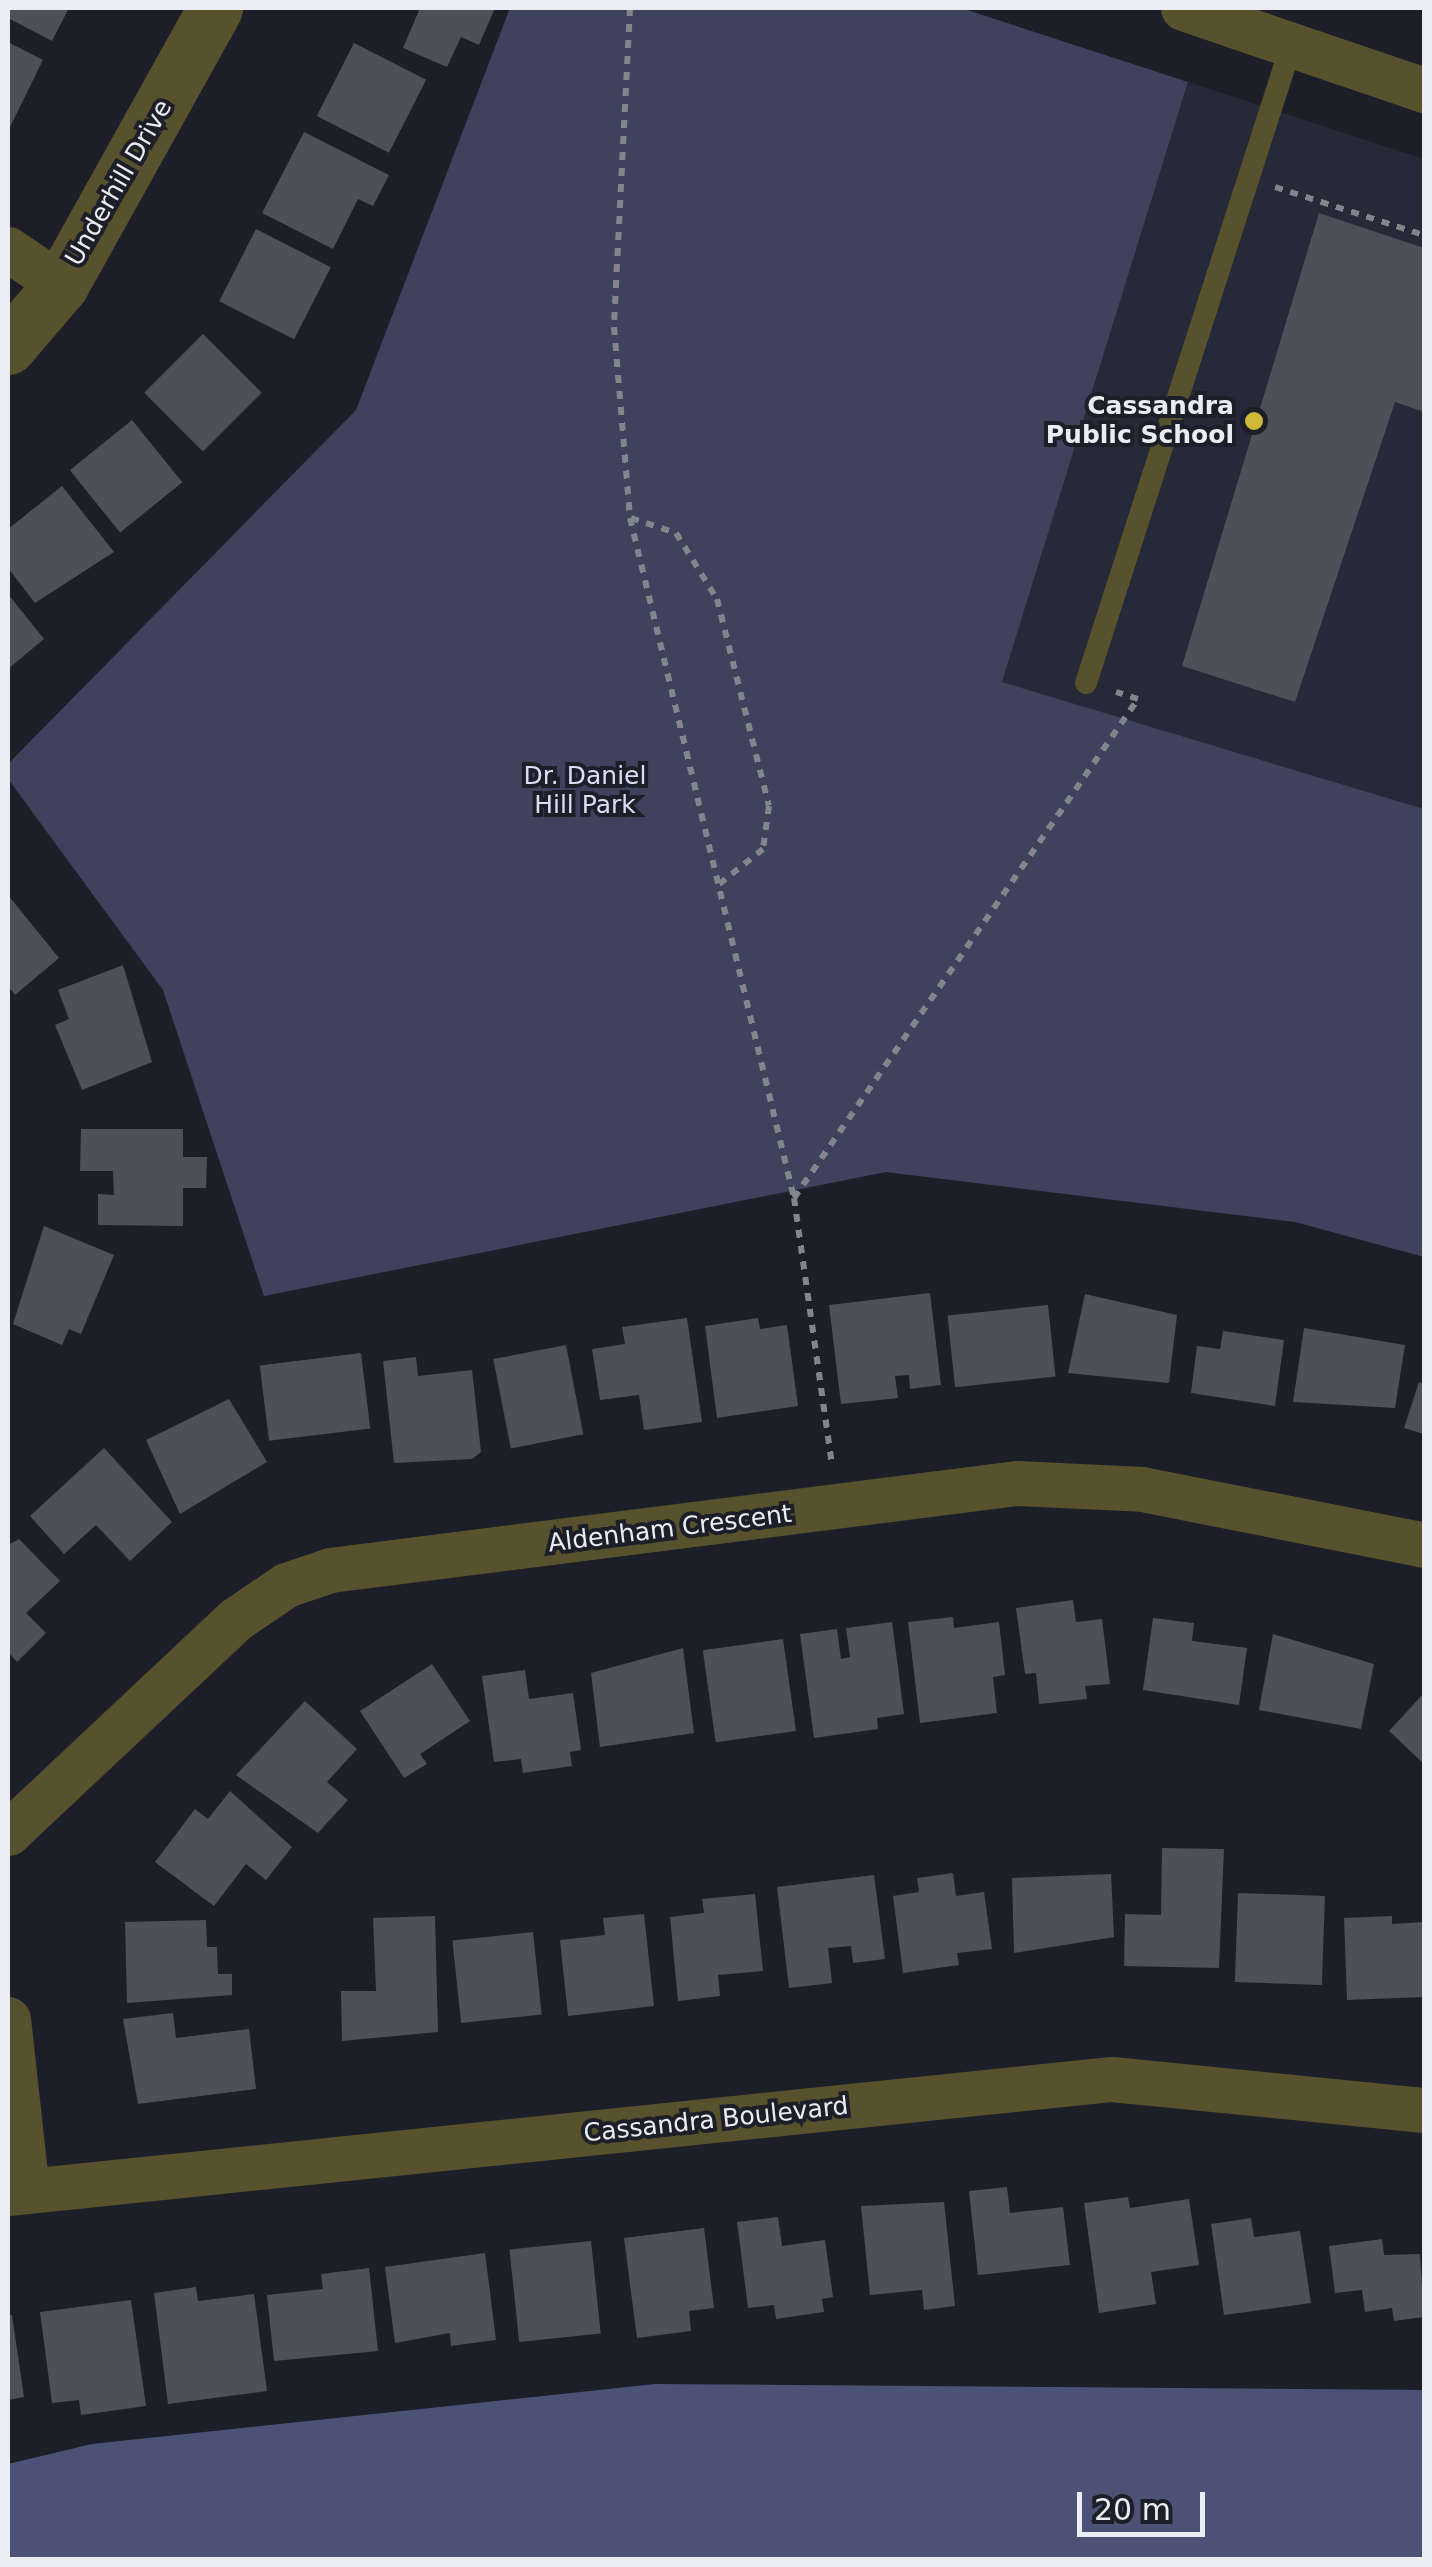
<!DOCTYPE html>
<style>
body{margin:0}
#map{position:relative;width:1432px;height:2567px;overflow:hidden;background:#1d1f28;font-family:"DejaVu Sans",sans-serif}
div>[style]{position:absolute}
.built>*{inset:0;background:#262937}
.green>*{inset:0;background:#3e425d}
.forest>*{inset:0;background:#4c5276}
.building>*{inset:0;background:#4d4f59;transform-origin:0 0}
.path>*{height:6px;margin-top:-3px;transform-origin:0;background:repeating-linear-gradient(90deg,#83848c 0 8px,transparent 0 16px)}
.service>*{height:22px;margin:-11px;padding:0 11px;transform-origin:11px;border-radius:11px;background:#58512e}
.minor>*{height:45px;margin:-22.5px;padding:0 22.5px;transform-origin:22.5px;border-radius:22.5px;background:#58512e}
.tertiary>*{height:55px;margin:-27.5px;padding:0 27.5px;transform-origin:27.5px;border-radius:27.5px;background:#58512e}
.dots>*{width:28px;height:28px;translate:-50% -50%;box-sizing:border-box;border:5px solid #1d1f28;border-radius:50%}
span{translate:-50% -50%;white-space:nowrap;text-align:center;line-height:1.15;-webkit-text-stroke:8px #1d1f28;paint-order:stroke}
.street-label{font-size:25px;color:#ecedf3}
.poi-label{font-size:25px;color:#ecedf3;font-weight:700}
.right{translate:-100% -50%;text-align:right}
.park-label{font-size:25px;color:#d9dff8}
.frame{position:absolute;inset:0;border:10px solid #ecedf3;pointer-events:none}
.scale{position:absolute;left:1077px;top:2492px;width:128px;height:45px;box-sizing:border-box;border:5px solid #ecedf3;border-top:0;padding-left:12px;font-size:30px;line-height:35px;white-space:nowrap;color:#ecedf3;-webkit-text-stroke:8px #1d1f28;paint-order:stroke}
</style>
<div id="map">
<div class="built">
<i style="clip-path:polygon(1188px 82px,1424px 159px,1424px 809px,1002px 682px)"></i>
</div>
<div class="green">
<i style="clip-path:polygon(510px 8px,961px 8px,1188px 82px,1002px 682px,1424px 809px,1424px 1257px,1295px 1222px,886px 1172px,264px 1296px,163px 990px,8px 779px,8px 764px,356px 410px)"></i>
</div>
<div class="forest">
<i style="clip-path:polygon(655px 2384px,1424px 2390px,1424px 2559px,8px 2559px,8px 2464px,92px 2444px)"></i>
</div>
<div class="building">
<i style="clip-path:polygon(8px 8px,69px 8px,52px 41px,8px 18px)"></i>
<i style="clip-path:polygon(420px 8px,495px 8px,479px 45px,461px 37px,447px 67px,403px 48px)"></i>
<i style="clip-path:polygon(8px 42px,43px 60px,8px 131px)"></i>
<i style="left:354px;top:43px;width:81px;height:82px;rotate:27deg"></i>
<i style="clip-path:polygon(304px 132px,389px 175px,373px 206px,358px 199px,333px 249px,262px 213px)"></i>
<i style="clip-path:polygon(1319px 213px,1424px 248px,1424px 412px,1395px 402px,1295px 702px,1182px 666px)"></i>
<i style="left:256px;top:229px;width:84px;height:81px;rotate:27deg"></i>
<i style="left:203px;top:334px;width:83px;height:83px;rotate:45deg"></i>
<i style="left:132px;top:420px;width:80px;height:80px;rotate:51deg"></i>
<i style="clip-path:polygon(62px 486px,114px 552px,35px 603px,8px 568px,8px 529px)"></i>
<i style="clip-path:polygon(8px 594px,44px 639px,8px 669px)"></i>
<i style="clip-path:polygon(8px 895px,59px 958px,15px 995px,8px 986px)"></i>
<i style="clip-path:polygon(123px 965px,152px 1062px,82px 1090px,55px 1025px,69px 1019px,58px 990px)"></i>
<i style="clip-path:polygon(81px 1129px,183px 1129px,183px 1157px,207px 1157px,206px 1188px,183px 1188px,183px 1226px,98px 1225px,98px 1194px,114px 1195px,113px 1171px,80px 1171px)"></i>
<i style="clip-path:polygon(44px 1226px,114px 1255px,81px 1334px,69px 1329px,62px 1345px,13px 1324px)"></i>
<i style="clip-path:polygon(930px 1293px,941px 1385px,910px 1389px,909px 1375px,895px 1376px,898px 1398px,841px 1404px,829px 1305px)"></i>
<i style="clip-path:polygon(1085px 1294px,1177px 1315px,1169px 1383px,1068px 1373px)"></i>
<i style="left:1048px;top:1305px;width:72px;height:101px;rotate:84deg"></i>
<i style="clip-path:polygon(687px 1318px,702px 1422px,644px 1430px,639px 1395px,600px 1400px,592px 1349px,625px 1344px,622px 1327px)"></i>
<i style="clip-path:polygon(758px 1318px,760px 1329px,787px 1325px,798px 1406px,717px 1418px,705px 1326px)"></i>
<i style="clip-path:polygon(1304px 1328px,1405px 1345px,1395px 1408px,1293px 1402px)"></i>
<i style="clip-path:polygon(1223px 1331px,1284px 1340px,1275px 1406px,1191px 1393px,1197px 1346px,1220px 1349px)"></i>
<i style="left:566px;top:1345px;width:91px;height:74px;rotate:79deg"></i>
<i style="left:361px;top:1353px;width:76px;height:102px;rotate:83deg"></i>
<i style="clip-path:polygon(416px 1357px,418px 1376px,472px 1370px,481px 1452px,472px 1459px,394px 1463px,383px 1361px)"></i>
<i style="clip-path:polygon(1419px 1382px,1424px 1384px,1424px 1434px,1404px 1428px)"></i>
<i style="clip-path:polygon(229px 1399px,267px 1462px,180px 1514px,146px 1440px)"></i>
<i style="clip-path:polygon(104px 1448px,172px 1522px,130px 1561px,96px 1525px,64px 1554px,30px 1516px)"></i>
<i style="clip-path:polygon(19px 1539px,60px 1581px,26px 1613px,46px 1633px,17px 1662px,8px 1652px,8px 1545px)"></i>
<i style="clip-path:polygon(1073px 1600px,1076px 1622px,1102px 1619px,1110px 1684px,1085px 1686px,1087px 1699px,1039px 1704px,1036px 1673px,1025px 1674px,1016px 1608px)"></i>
<i style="clip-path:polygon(953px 1617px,954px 1628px,999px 1622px,1005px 1675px,993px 1677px,997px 1713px,920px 1723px,908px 1622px)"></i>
<i style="clip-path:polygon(1153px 1618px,1194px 1623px,1192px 1641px,1247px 1648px,1239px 1705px,1143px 1690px)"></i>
<i style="clip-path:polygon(892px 1622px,904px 1714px,877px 1718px,878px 1729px,814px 1738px,800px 1634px,837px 1629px,841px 1659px,850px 1657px,846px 1628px)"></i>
<i style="clip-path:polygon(1273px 1634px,1374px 1664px,1361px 1729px,1259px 1710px)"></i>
<i style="left:783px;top:1639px;width:93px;height:81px;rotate:82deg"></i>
<i style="clip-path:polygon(683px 1648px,694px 1733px,600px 1747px,591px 1673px)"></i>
<i style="clip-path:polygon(432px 1664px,470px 1721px,420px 1754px,427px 1764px,404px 1778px,360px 1711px)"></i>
<i style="clip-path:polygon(525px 1670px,529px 1699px,573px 1693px,581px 1750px,570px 1752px,572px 1766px,523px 1773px,521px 1759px,494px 1762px,482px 1676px)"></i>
<i style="clip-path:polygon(1424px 1693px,1424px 1764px,1389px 1731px)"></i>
<i style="clip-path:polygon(305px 1701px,357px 1749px,327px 1782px,348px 1800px,318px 1833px,236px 1775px)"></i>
<i style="clip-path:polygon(230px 1791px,292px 1847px,266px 1880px,246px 1864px,214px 1906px,155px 1862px,195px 1809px,208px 1819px)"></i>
<i style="clip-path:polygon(1162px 1848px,1224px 1849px,1219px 1968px,1124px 1966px,1125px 1914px,1161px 1915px)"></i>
<i style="clip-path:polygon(953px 1873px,956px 1896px,984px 1892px,992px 1949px,957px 1953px,959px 1965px,903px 1973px,893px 1896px,919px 1892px,917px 1878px)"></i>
<i style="clip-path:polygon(1111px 1874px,1114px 1937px,1014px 1953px,1012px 1878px)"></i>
<i style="clip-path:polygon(874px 1875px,885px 1959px,853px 1963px,851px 1946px,828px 1948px,832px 1983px,789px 1988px,777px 1887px)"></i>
<i style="left:1238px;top:1893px;width:87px;height:89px;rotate:2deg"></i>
<i style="clip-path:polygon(755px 1894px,763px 1971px,718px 1975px,720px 1996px,678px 2001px,670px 1917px,704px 1913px,702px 1899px)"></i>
<i style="clip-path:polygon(644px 1914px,654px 2006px,568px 2016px,560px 1940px,605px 1935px,603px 1918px)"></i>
<i style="clip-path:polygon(435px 1916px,438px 2032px,342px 2041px,341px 1991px,376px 1991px,373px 1918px)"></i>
<i style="clip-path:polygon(1392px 1916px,1392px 1924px,1424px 1922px,1424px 1997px,1347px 2000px,1344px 1918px)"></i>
<i style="clip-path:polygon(206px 1920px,207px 1947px,217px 1947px,218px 1974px,232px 1974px,232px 1995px,127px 2003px,125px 1922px)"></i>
<i style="left:533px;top:1932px;width:83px;height:81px;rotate:84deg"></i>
<i style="clip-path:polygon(173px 2013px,176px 2038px,249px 2029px,256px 2089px,138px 2104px,123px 2019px)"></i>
<i style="clip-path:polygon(1007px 2187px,1010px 2213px,1063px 2207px,1070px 2265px,978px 2275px,969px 2191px)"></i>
<i style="clip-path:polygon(1128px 2197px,1130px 2208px,1189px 2199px,1199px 2265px,1151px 2272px,1156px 2304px,1099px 2313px,1084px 2203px)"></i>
<i style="clip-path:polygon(944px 2202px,955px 2306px,924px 2310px,922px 2290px,870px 2295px,861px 2206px)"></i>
<i style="clip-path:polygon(778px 2217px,782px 2246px,825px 2240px,833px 2297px,822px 2299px,824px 2312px,776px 2319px,774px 2305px,748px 2308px,737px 2222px)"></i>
<i style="clip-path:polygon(1251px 2218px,1254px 2237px,1300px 2231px,1311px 2303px,1224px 2315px,1211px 2224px)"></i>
<i style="clip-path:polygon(704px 2228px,714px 2308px,689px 2311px,691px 2331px,637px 2338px,624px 2238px)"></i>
<i style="clip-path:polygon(1382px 2239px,1384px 2255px,1420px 2254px,1424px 2317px,1394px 2321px,1392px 2308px,1365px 2312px,1362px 2290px,1335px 2293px,1329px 2246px)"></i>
<i style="left:591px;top:2241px;width:93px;height:82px;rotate:84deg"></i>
<i style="clip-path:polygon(485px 2253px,496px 2340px,451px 2346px,450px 2333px,395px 2343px,385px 2267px)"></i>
<i style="clip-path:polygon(369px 2268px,378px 2351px,274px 2361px,267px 2295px,323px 2289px,321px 2274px)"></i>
<i style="clip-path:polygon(196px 2287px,198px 2301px,254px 2294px,267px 2391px,168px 2404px,154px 2293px)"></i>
<i style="clip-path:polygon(131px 2300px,146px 2406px,81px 2415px,79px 2400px,52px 2403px,40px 2312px)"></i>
<i style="clip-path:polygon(12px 2315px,24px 2397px,8px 2400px,8px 2316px)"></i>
</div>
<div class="path">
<i style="left:630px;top:8px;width:319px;rotate:92.9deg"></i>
<i style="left:614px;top:327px;width:192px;rotate:85.2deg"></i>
<i style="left:630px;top:518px;width:699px;rotate:76.44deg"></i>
<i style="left:794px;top:1198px;width:271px;rotate:81.9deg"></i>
<i style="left:1275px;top:187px;width:157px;rotate:17.9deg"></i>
<i style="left:631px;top:518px;width:47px;rotate:18.4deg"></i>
<i style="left:676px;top:533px;width:78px;rotate:58.2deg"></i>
<i style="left:717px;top:599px;width:213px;rotate:75.9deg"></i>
<i style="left:769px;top:806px;width:43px;rotate:97.9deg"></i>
<i style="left:763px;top:849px;width:58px;rotate:141.3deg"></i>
<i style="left:794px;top:1198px;width:606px;rotate:-55.42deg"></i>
<i style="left:1138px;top:699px;width:23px;rotate:-162deg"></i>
<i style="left:980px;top:2560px;width:178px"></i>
</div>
<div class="service">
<i style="left:1086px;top:683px;width:672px;rotate:-72.16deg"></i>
</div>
<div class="minor">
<i style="left:1183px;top:8px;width:255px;rotate:18.8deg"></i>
<i style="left:8px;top:249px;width:64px;rotate:34.2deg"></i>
<i style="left:8px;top:1833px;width:313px;rotate:-43.2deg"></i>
<i style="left:236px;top:1619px;width:60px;rotate:-34.2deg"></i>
<i style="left:286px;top:1585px;width:46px;rotate:-18.8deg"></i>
<i style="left:330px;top:1570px;width:692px;rotate:-7.22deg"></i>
<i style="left:1017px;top:1483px;width:125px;rotate:2.7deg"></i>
<i style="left:1142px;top:1489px;width:288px;rotate:11.2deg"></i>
<i style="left:8px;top:2019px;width:172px;rotate:83.7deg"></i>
<i style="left:8px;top:2193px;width:1110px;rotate:-5.9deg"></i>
<i style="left:1112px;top:2079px;width:314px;rotate:5.7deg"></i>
</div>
<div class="tertiary">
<i style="left:8px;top:347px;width:82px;rotate:-49.5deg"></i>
<i style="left:61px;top:285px;width:317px;rotate:-60.9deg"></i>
</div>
<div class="dots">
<i style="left:1254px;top:421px;background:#ceb938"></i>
</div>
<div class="street-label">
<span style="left:119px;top:183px;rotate:-60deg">Underhill Drive</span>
<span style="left:670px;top:1529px;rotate:-7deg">Aldenham Crescent</span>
<span style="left:716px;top:2120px;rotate:-6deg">Cassandra Boulevard</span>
</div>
<div class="poi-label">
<span class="right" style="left:1234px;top:421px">Cassandra<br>Public School</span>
</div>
<div class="park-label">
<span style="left:585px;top:791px">Dr. Daniel<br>Hill Park</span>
</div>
<div class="frame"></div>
<div class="scale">20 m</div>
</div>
